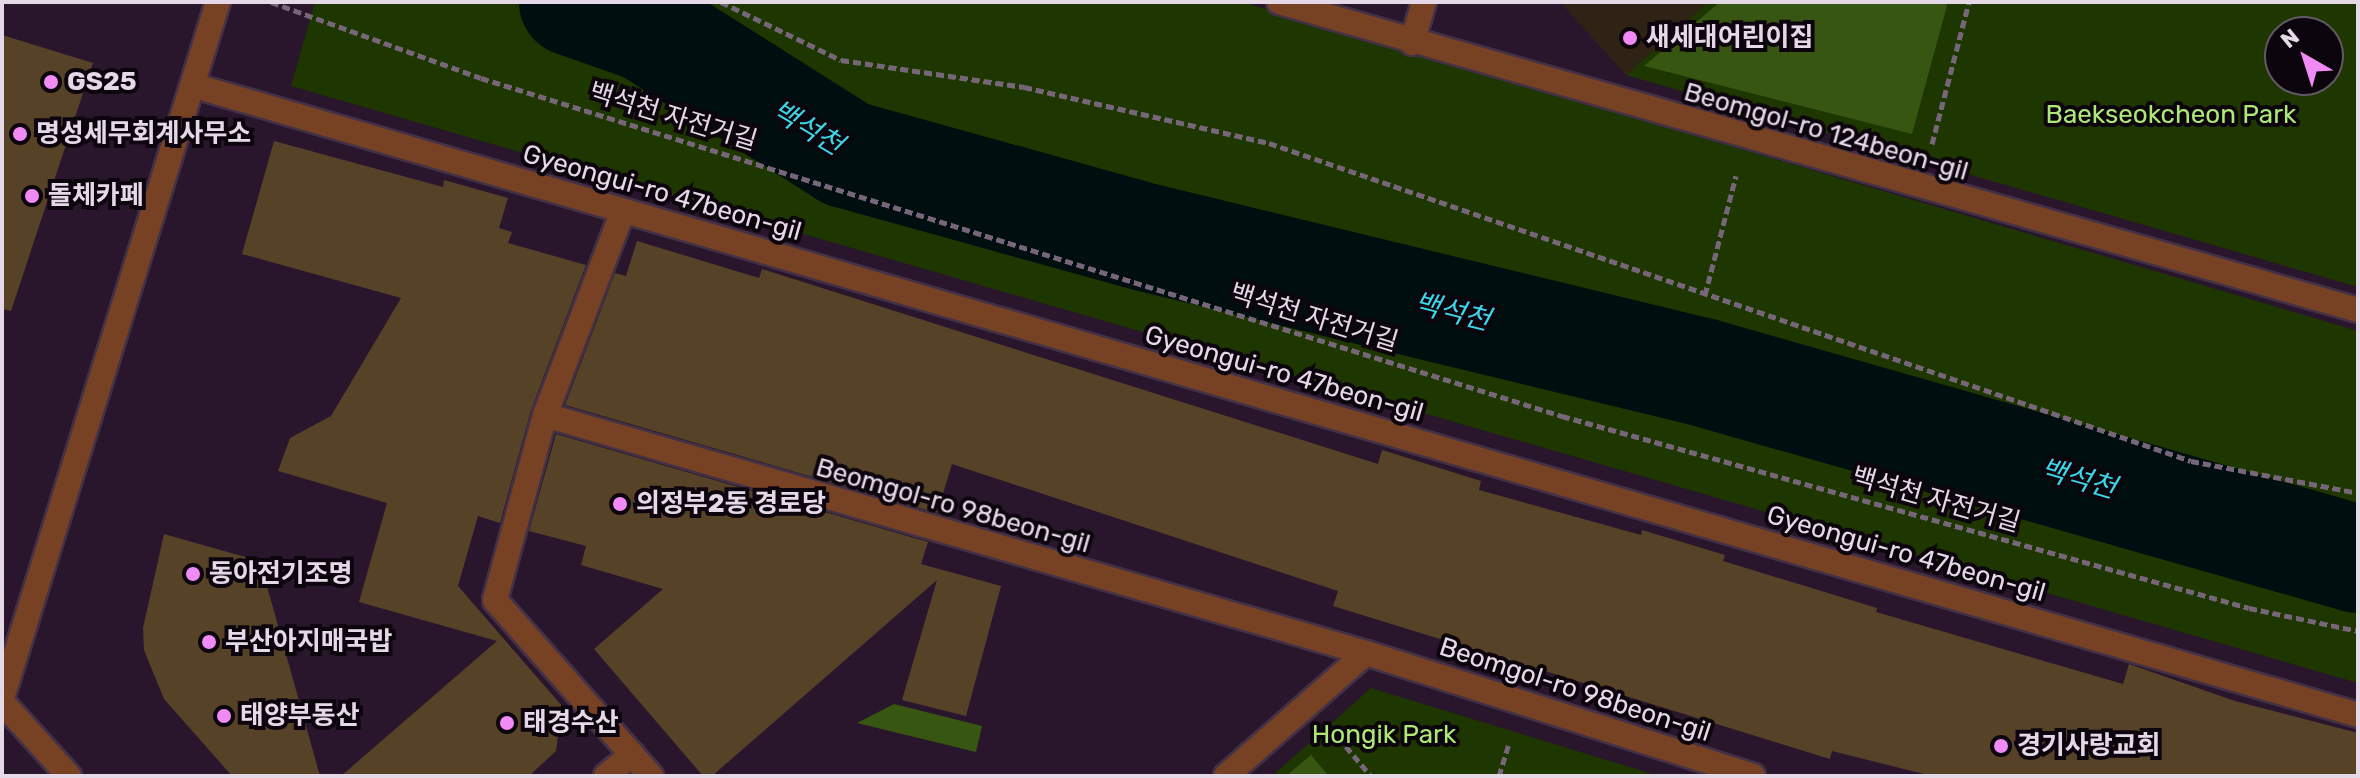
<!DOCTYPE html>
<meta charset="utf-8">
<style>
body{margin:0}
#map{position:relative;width:2360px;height:778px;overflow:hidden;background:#29162c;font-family:Rubik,"Noto Sans KR",sans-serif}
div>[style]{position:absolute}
.education>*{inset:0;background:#2e2314}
.green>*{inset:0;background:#1e3600}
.forest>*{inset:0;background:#375611}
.river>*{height:108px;margin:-54px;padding:0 54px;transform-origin:54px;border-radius:54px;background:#000e10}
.building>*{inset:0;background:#564227}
.path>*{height:5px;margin-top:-2.5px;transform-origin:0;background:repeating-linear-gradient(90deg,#776679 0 8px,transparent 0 12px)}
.roads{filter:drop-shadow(2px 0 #433146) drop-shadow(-2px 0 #433146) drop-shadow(0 2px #433146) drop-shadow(0 -2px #433146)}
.street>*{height:24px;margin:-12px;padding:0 12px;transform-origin:12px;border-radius:12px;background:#774224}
.dots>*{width:22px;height:22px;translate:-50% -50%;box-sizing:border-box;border:4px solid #0d050e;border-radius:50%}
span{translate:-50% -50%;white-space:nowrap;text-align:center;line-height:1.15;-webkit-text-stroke:8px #0d050e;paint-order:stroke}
.poi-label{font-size:26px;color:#e5d8e7;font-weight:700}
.left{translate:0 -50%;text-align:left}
.park-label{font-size:26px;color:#ade876}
.street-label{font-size:26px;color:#e5d8e7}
.water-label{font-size:28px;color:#3bd7e8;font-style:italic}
.frame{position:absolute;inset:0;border:4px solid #e5d8e7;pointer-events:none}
.north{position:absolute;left:2264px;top:16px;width:80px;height:80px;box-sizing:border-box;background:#0d050e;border:2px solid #635965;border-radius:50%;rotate:321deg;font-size:22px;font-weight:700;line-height:32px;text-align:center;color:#e5d8e7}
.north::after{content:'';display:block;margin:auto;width:28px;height:36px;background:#f08bf5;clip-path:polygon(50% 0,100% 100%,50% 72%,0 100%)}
</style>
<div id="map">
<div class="education">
<i style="clip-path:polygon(1560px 2px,1708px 2px,1626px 75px)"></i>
</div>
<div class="green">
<i style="clip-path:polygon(315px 2px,1242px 2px,2358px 331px,2358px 683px,291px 86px)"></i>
<i style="clip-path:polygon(evenodd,1708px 2px,2358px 2px,2358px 287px,1626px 75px,1708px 2px,2280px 32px,2328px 32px,2328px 80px,2280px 80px,2280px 32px)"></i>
<i style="clip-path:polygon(1371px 688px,1659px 776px,1272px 776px)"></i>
</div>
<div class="forest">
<i style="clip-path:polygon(1720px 2px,1948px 2px,1912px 134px,1644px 66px)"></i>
<i style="clip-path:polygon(894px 704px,982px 726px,976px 752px,857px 723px)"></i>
<i style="clip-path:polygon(1311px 755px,1329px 776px,1286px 776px)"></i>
</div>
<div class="river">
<i style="left:573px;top:2px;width:78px;rotate:19.4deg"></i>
<i style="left:647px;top:28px;width:236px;rotate:32.3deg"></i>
<i style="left:846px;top:154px;width:314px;rotate:15.5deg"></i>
<i style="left:1149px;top:238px;width:569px;rotate:13.62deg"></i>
<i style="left:1702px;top:372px;width:682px;rotate:15.91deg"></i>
</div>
<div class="building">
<i style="clip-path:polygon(2px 35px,93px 63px,11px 311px,2px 309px)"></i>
<i style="clip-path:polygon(274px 141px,443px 187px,444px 180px,508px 198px,499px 228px,512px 232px,508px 243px,586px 265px,531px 410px,500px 523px,478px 516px,458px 586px,562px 706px,556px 751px,529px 776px,341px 776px,497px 641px,359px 602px,387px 503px,278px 471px,290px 438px,331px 416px,401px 298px,242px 254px)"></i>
<i style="clip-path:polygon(637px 241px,759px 278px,762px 269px,1378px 464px,1382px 450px,1481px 481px,1479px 490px,1641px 535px,1642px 530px,1725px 555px,1723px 561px,1877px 608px,1876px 612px,2123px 684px,2129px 664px,2235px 701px,2358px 733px,2358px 776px,1932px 776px,1832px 751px,1830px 759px,1333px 606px,1338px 591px,952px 464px,937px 513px,565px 405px,615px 273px,626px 276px)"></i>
<i style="clip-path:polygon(556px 434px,928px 542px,921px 564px,1001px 586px,966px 716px,902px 700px,937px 580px,712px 776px,703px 776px,594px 649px,663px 589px,581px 565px,586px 546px,529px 531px)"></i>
<i style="clip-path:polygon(164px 534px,260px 561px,320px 776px,232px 776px,164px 699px,144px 650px,143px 628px)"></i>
</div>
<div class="path">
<i style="left:271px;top:2px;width:223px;rotate:19.9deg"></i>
<i style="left:481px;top:78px;width:1133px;rotate:17.36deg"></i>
<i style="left:1562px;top:416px;width:713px;rotate:15.61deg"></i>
<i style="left:2249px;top:608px;width:111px;rotate:11.9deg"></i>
<i style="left:721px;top:2px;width:133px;rotate:25.8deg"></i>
<i style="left:841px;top:60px;width:185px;rotate:8.4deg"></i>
<i style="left:1024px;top:87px;width:251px;rotate:12.9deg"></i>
<i style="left:1269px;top:143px;width:975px;rotate:19.03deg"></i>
<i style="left:2191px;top:461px;width:170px;rotate:10.8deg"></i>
<i style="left:1932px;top:144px;width:147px;rotate:-75.4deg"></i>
<i style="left:1705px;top:295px;width:123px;rotate:-75.4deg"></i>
<i style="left:1338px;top:737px;width:51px;rotate:49.8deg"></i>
<i style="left:1499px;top:776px;width:34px;rotate:-73deg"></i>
</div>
<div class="roads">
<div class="street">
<i style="left:1279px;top:2px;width:1122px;rotate:15.93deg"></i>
<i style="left:1412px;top:43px;width:43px;rotate:-73.7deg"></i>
<i style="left:195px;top:86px;width:2253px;rotate:16.21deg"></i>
<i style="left:545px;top:415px;width:218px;rotate:-69.1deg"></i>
<i style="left:2px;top:698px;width:729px;rotate:-72.76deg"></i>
<i style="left:2px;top:702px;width:100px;rotate:47.8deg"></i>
<i style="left:606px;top:776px;width:34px;rotate:-40deg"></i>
<i style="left:651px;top:776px;width:235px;rotate:-131.6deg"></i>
<i style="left:495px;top:600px;width:192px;rotate:-74.9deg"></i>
<i style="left:545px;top:415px;width:855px;rotate:16.17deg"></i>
<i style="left:1366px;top:653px;width:406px;rotate:17.6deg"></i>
<i style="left:1226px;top:776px;width:186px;rotate:-41.3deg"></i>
</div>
</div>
<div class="dots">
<i style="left:1630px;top:38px;background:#f08bf5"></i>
<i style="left:51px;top:82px;background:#f08bf5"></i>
<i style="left:20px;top:134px;background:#f08bf5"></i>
<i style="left:32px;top:196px;background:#f08bf5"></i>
<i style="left:620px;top:504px;background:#f08bf5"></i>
<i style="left:193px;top:574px;background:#f08bf5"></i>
<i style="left:209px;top:642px;background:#f08bf5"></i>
<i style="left:224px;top:716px;background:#f08bf5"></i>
<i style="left:507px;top:723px;background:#f08bf5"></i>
<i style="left:2001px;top:746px;background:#f08bf5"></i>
</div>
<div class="poi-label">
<span class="left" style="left:1646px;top:38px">새세대어린이집</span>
<span class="left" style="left:67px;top:82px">GS25</span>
<span class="left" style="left:36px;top:134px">명성세무회계사무소</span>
<span class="left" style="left:48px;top:196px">돌체카페</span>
<span class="left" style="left:636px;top:504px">의정부2동 경로당</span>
<span class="left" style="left:209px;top:574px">동아전기조명</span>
<span class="left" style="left:225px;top:642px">부산아지매국밥</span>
<span class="left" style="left:240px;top:716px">태양부동산</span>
<span class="left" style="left:523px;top:723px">태경수산</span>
<span class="left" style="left:2017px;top:746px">경기사랑교회</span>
</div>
<div class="park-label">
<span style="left:2171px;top:115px">Baekseokcheon Park</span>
<span style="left:1384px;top:735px">Hongik Park</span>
</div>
<div class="street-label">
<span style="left:673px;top:117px;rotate:17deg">백석천 자전거길</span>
<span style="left:1826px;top:132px;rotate:16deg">Beomgol-ro 124beon-gil</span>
<span style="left:662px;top:193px;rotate:16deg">Gyeongui-ro 47beon-gil</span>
<span style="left:1314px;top:318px;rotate:17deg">백석천 자전거길</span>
<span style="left:1284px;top:374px;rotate:16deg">Gyeongui-ro 47beon-gil</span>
<span style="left:1936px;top:500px;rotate:16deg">백석천 자전거길</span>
<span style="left:953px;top:506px;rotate:16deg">Beomgol-ro 98beon-gil</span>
<span style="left:1906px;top:554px;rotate:16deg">Gyeongui-ro 47beon-gil</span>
<span style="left:1575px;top:690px;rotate:18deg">Beomgol-ro 98beon-gil</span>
</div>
<div class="water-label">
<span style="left:807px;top:128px;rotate:31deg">백석천</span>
<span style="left:1452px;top:312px;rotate:14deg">백석천</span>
<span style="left:2078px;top:479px;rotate:16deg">백석천</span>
</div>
<div class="frame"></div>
<div class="north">N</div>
</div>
